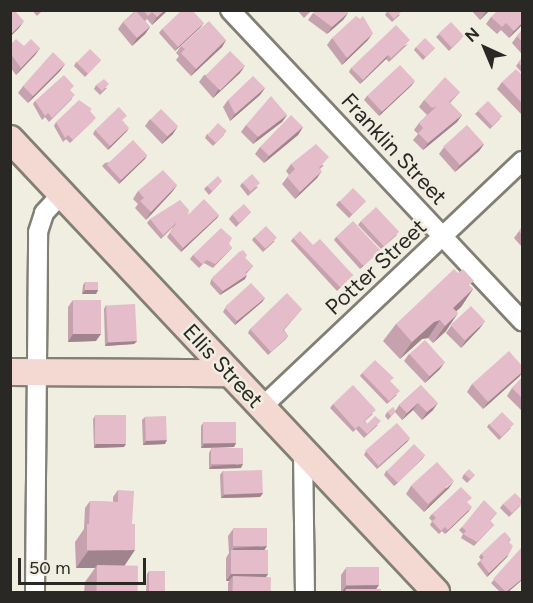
<!DOCTYPE html>
<style>
body{margin:0}
#map{position:relative;width:533px;height:603px;overflow:hidden;background:#f0ede1;font-family:Figtree,sans-serif}
div>[style]{position:absolute}
.roads{filter:drop-shadow(2px 0 #827f75) drop-shadow(-2px 0 #827f75) drop-shadow(0 2px #827f75) drop-shadow(0 -2px #827f75)}
.street>*{height:18px;margin:-9px;padding:0 9px;transform-origin:9px;border-radius:9px;background:#fff}
.secondary>*{height:26px;margin:-13px;padding:0 13px;transform-origin:13px;border-radius:13px;background:#f3d9d2}
.wall>*{inset:0;background:#c5a2ae}
.shaded-wall>*{inset:0;background:#a0848d}
.building>*{inset:0;background:#e5bcca;transform-origin:0 0}
span{translate:-50% -50%;white-space:nowrap;text-align:center;line-height:1.15;-webkit-text-stroke:5px #f0ede1;paint-order:stroke}
.street-label{font-size:22px;color:#2a2824}
.frame{position:absolute;inset:0;border:12px solid #2a2824;pointer-events:none}
.north{position:absolute;left:455px;top:18px;width:60px;height:60px;-webkit-text-stroke:4px #f0ede1;paint-order:stroke;rotate:316deg;font-size:16px;font-weight:700;line-height:24px;text-align:center;color:#2a2824}
.north::after{content:'';display:block;margin:auto;width:21px;height:27px;background:#2a2824;clip-path:polygon(50% 0,100% 100%,50% 72%,0 100%)}
.scale{position:absolute;left:18px;top:558px;width:128px;height:27px;box-sizing:border-box;border:3px solid #2a2824;border-top:0;padding-left:8px;font-size:18px;line-height:21px;white-space:nowrap;color:#2a2824;-webkit-text-stroke:4px #f0ede1;paint-order:stroke}
</style>
<div id="map">
<div class="roads">
<div class="street">
<i style="left:230px;top:10px;width:427px;rotate:46.8deg"></i>
<i style="left:262px;top:407px;width:358px;rotate:-43.4deg"></i>
<i style="left:303px;top:451px;width:141px;rotate:89.2deg"></i>
<i style="left:35px;top:592px;width:360px;rotate:-89.5deg"></i>
<i style="left:38px;top:232px;width:20px;rotate:-72deg"></i>
<i style="left:44px;top:213px;width:26px;rotate:-47deg"></i>
</div>
<div class="secondary">
<i style="left:10px;top:139px;width:622px;rotate:46.76deg"></i>
<i style="left:10px;top:372px;width:220px;rotate:0.3deg"></i>
</div>
</div>
<div class="wall">
<i style="clip-path:polygon(32px 10px,43px 10px,37px 16px)"></i>
<i style="clip-path:polygon(133px 10px,168px 10px,152px 25px,147px 19px,145px 21px,150px 27px,145px 34px,132px 46px,118px 29px,123px 22px,134px 12px,133px 11px)"></i>
<i style="clip-path:polygon(297px 10px,312px 10px,304px 18px)"></i>
<i style="clip-path:polygon(388px 10px,400px 15px,392px 22px,385px 15px)"></i>
<i style="clip-path:polygon(471px 10px,490px 10px,480px 20px)"></i>
<i style="clip-path:polygon(522px 10px,522px 25px,509px 38px,501px 30px,497px 34px,486px 24px,491px 17px)"></i>
<i style="clip-path:polygon(313px 13px,348px 13px,343px 20px,327px 34px,308px 20px)"></i>
<i style="clip-path:polygon(201px 27px,175px 51px,159px 33px,162px 29px)"></i>
<i style="clip-path:polygon(522px 30px,522px 52px,521px 53px,512px 43px,517px 36px)"></i>
<i style="clip-path:polygon(439px 34px,461px 39px,449px 51px,436px 37px)"></i>
<i style="clip-path:polygon(332px 38px,368px 40px,342px 65px,327px 45px)"></i>
<i style="clip-path:polygon(226px 40px,222px 47px,191px 76px,176px 60px,179px 56px,176px 53px,181px 46px)"></i>
<i style="clip-path:polygon(408px 44px,389px 62px,386px 59px,360px 84px,349px 72px,351px 68px)"></i>
<i style="clip-path:polygon(10px 45px,40px 48px,35px 55px,16px 75px,10px 67px)"></i>
<i style="clip-path:polygon(416px 47px,435px 48px,423px 60px,414px 50px)"></i>
<i style="clip-path:polygon(522px 58px,522px 73px,516px 66px)"></i>
<i style="clip-path:polygon(101px 60px,85px 77px,74px 66px,76px 62px)"></i>
<i style="clip-path:polygon(65px 64px,60px 71px,28px 103px,18px 93px,23px 86px)"></i>
<i style="clip-path:polygon(240px 73px,213px 98px,199px 82px,204px 75px)"></i>
<i style="clip-path:polygon(522px 75px,522px 112px,521px 114px,497px 89px,502px 82px)"></i>
<i style="clip-path:polygon(96px 85px,107px 88px,100px 95px,94px 89px)"></i>
<i style="clip-path:polygon(412px 85px,379px 116px,364px 100px,367px 96px)"></i>
<i style="clip-path:polygon(265px 88px,260px 95px,230px 121px,223px 107px,228px 100px)"></i>
<i style="clip-path:polygon(70px 91px,72px 99px,49px 122px,45px 117px,42px 120px,33px 104px,35px 101px)"></i>
<i style="clip-path:polygon(460px 92px,450px 103px,462px 115px,457px 122px,423px 150px,413px 140px,418px 134px,414px 130px,419px 123px,427px 115px,419px 107px,424px 100px)"></i>
<i style="clip-path:polygon(478px 111px,500px 119px,490px 129px,475px 114px)"></i>
<i style="clip-path:polygon(90px 112px,93px 121px,70px 143px,66px 139px,63px 142px,54px 126px,56px 122px)"></i>
<i style="clip-path:polygon(287px 115px,282px 122px,253px 144px,241px 132px,246px 125px)"></i>
<i style="clip-path:polygon(150px 119px,173px 134px,162px 144px,145px 126px)"></i>
<i style="clip-path:polygon(123px 121px,127px 131px,108px 150px,93px 134px,95px 130px)"></i>
<i style="clip-path:polygon(303px 127px,298px 135px,264px 163px,255px 154px,260px 147px)"></i>
<i style="clip-path:polygon(207px 134px,224px 135px,213px 146px,205px 138px)"></i>
<i style="clip-path:polygon(484px 144px,479px 151px,455px 172px,439px 154px,444px 147px)"></i>
<i style="clip-path:polygon(147px 155px,119px 184px,102px 166px,105px 163px)"></i>
<i style="clip-path:polygon(291px 164px,324px 165px,320px 169px,317px 178px,295px 199px,282px 184px,289px 175px,286px 171px)"></i>
<i style="clip-path:polygon(222px 181px,209px 195px,204px 189px,207px 186px)"></i>
<i style="clip-path:polygon(242px 183px,258px 187px,248px 196px,240px 186px)"></i>
<i style="clip-path:polygon(177px 185px,172px 192px,146px 220px,135px 208px,138px 204px,133px 199px,138px 191px)"></i>
<i style="clip-path:polygon(339px 201px,366px 201px,349px 218px,336px 205px)"></i>
<i style="clip-path:polygon(251px 212px,236px 227px,229px 219px,232px 215px)"></i>
<i style="clip-path:polygon(188px 215px,219px 215px,217px 218px,181px 252px,167px 237px,174px 226px,161px 239px,147px 223px,150px 219px)"></i>
<i style="clip-path:polygon(361px 221px,397px 235px,381px 249px,358px 225px)"></i>
<i style="clip-path:polygon(522px 227px,522px 247px,514px 238px)"></i>
<i style="clip-path:polygon(254px 237px,275px 241px,263px 252px,252px 240px)"></i>
<i style="clip-path:polygon(336px 237px,380px 250px,377px 253px,360px 269px,334px 240px)"></i>
<i style="clip-path:polygon(293px 238px,313px 245px,353px 275px,337px 291px,291px 241px)"></i>
<i style="clip-path:polygon(229px 244px,232px 248px,213px 268px,204px 263px,199px 268px,190px 259px,193px 255px)"></i>
<i style="clip-path:polygon(245px 258px,253px 266px,246px 274px,245px 279px,220px 295px,210px 284px,211px 280px,214px 276px)"></i>
<i style="clip-path:polygon(85px 282px,98px 290px,96px 294px,82px 294px,83px 285px)"></i>
<i style="clip-path:polygon(470px 286px,473px 289px,461px 307px,456px 311px,446px 331px,433px 343px,428px 338px,422px 339px,400px 359px,383px 341px,396px 324px)"></i>
<i style="clip-path:polygon(265px 298px,262px 302px,235px 325px,223px 312px,227px 305px)"></i>
<i style="clip-path:polygon(73px 300px,96px 341px,68px 342px,68px 307px)"></i>
<i style="clip-path:polygon(106px 305px,137px 341px,134px 344px,105px 346px,104px 309px)"></i>
<i style="clip-path:polygon(302px 309px,284px 330px,288px 336px,286px 339px,268px 355px,248px 333px,250px 329px)"></i>
<i style="clip-path:polygon(451px 326px,480px 328px,461px 348px,446px 333px)"></i>
<i style="clip-path:polygon(409px 354px,440px 369px,425px 383px,404px 361px)"></i>
<i style="clip-path:polygon(362px 373px,397px 395px,387px 404px,360px 376px)"></i>
<i style="clip-path:polygon(520px 376px,483px 409px,467px 392px,472px 384px)"></i>
<i style="clip-path:polygon(522px 378px,522px 411px,507px 396px,512px 388px)"></i>
<i style="clip-path:polygon(421px 385px,433px 410px,422px 420px,413px 410px,402px 420px,395px 412px,388px 420px,385px 416px,387px 412px,396px 410px,399px 405px)"></i>
<i style="clip-path:polygon(333px 404px,373px 414px,365px 421px,367px 424px,378px 425px,364px 438px,356px 429px,353px 432px,330px 408px)"></i>
<i style="clip-path:polygon(95px 416px,124px 447px,94px 448px,93px 419px)"></i>
<i style="clip-path:polygon(145px 417px,165px 444px,143px 445px,142px 420px)"></i>
<i style="clip-path:polygon(203px 423px,236px 443px,234px 447px,201px 448px,201px 426px)"></i>
<i style="clip-path:polygon(489px 424px,511px 428px,499px 440px,487px 427px)"></i>
<i style="clip-path:polygon(408px 441px,377px 469px,364px 455px,366px 451px)"></i>
<i style="clip-path:polygon(211px 449px,241px 468px,209px 469px,209px 453px)"></i>
<i style="clip-path:polygon(425px 455px,422px 459px,394px 486px,384px 475px,386px 471px)"></i>
<i style="clip-path:polygon(223px 471px,263px 493px,260px 497px,221px 498px,220px 475px)"></i>
<i style="clip-path:polygon(464px 474px,475px 475px,467px 483px,462px 478px)"></i>
<i style="clip-path:polygon(411px 486px,449px 488px,424px 512px,406px 494px)"></i>
<i style="clip-path:polygon(118px 490px,125px 565px,137px 592px,84px 592px,85px 582px,95px 568px,76px 568px,75px 542px,84px 529px,85px 508px,90px 501px,113px 502px,113px 497px)"></i>
<i style="clip-path:polygon(468px 503px,469px 511px,445px 534px,442px 531px,439px 534px,430px 525px,432px 521px,429px 518px,432px 514px)"></i>
<i style="clip-path:polygon(503px 504px,521px 505px,509px 517px,500px 508px)"></i>
<i style="clip-path:polygon(497px 513px,490px 521px,494px 525px,474px 546px,461px 538px,463px 534px,459px 530px,462px 527px)"></i>
<i style="clip-path:polygon(233px 529px,265px 550px,268px 574px,266px 577px,271px 592px,228px 592px,228px 583px,229px 581px,226px 581px,226px 558px,229px 553px,228px 536px)"></i>
<i style="clip-path:polygon(511px 539px,509px 542px,507px 557px,487px 577px,477px 564px,481px 560px,479px 557px,481px 554px)"></i>
<i style="clip-path:polygon(522px 550px,522px 580px,508px 592px,500px 592px,491px 583px)"></i>
<i style="clip-path:polygon(346px 568px,377px 589px,381px 592px,341px 592px,341px 575px)"></i>
<i style="clip-path:polygon(149px 571px,165px 592px,146px 592px,147px 574px)"></i>
</div>
<div class="shaded-wall">
<i style="clip-path:polygon(165px 10px,168px 10px,152px 25px,157px 17px)"></i>
<i style="clip-path:polygon(487px 10px,490px 10px,480px 20px,485px 13px)"></i>
<i style="clip-path:polygon(348px 13px,343px 20px,327px 34px,332px 27px)"></i>
<i style="clip-path:polygon(24px 21px,19px 28px,10px 37px,10px 35px)"></i>
<i style="clip-path:polygon(204px 23px,201px 27px,175px 51px,178px 47px)"></i>
<i style="clip-path:polygon(522px 23px,522px 25px,509px 38px,514px 31px)"></i>
<i style="clip-path:polygon(150px 27px,145px 34px,132px 46px,137px 38px)"></i>
<i style="clip-path:polygon(373px 33px,368px 40px,342px 65px,347px 58px)"></i>
<i style="clip-path:polygon(226px 40px,222px 47px,191px 76px,196px 69px)"></i>
<i style="clip-path:polygon(40px 48px,35px 55px,16px 75px,21px 68px)"></i>
<i style="clip-path:polygon(388px 55px,386px 59px,360px 84px,363px 80px)"></i>
<i style="clip-path:polygon(65px 64px,60px 71px,28px 103px,33px 96px)"></i>
<i style="clip-path:polygon(245px 66px,240px 73px,213px 98px,218px 90px)"></i>
<i style="clip-path:polygon(415px 81px,412px 85px,379px 116px,381px 112px)"></i>
<i style="clip-path:polygon(265px 88px,260px 95px,230px 121px,235px 114px)"></i>
<i style="clip-path:polygon(287px 115px,282px 122px,253px 144px,258px 137px)"></i>
<i style="clip-path:polygon(462px 115px,457px 122px,423px 150px,428px 143px)"></i>
<i style="clip-path:polygon(178px 126px,173px 134px,162px 144px,167px 137px)"></i>
<i style="clip-path:polygon(303px 127px,298px 135px,264px 163px,269px 156px)"></i>
<i style="clip-path:polygon(129px 128px,127px 131px,108px 150px,110px 146px)"></i>
<i style="clip-path:polygon(484px 144px,479px 151px,455px 172px,460px 165px)"></i>
<i style="clip-path:polygon(147px 155px,145px 159px,119px 184px,121px 180px)"></i>
<i style="clip-path:polygon(322px 171px,317px 178px,295px 199px,300px 192px)"></i>
<i style="clip-path:polygon(177px 185px,172px 192px,146px 220px,151px 212px)"></i>
<i style="clip-path:polygon(219px 215px,217px 218px,181px 252px,183px 248px)"></i>
<i style="clip-path:polygon(380px 250px,377px 253px,360px 269px,363px 265px)"></i>
<i style="clip-path:polygon(247px 275px,245px 279px,220px 295px,223px 291px)"></i>
<i style="clip-path:polygon(473px 289px,461px 307px,443px 324px,453px 308px)"></i>
<i style="clip-path:polygon(85px 290px,98px 290px,96px 294px,82px 294px)"></i>
<i style="clip-path:polygon(265px 298px,262px 302px,235px 325px,237px 321px)"></i>
<i style="clip-path:polygon(458px 313px,446px 331px,433px 343px,445px 326px)"></i>
<i style="clip-path:polygon(440px 320px,428px 338px,422px 339px,400px 359px,412px 342px,434px 322px)"></i>
<i style="clip-path:polygon(485px 321px,480px 328px,461px 348px,466px 340px)"></i>
<i style="clip-path:polygon(73px 334px,101px 334px,96px 341px,68px 342px)"></i>
<i style="clip-path:polygon(137px 341px,134px 344px,105px 346px,108px 342px)"></i>
<i style="clip-path:polygon(445px 362px,440px 369px,425px 383px,430px 376px)"></i>
<i style="clip-path:polygon(522px 372px,520px 376px,483px 409px,488px 402px)"></i>
<i style="clip-path:polygon(418px 403px,413px 410px,402px 420px,407px 413px)"></i>
<i style="clip-path:polygon(438px 403px,433px 410px,422px 420px,427px 412px)"></i>
<i style="clip-path:polygon(410px 438px,408px 441px,377px 469px,380px 466px)"></i>
<i style="clip-path:polygon(167px 440px,165px 444px,143px 445px,146px 441px)"></i>
<i style="clip-path:polygon(236px 443px,234px 447px,201px 448px,204px 444px)"></i>
<i style="clip-path:polygon(96px 444px,126px 444px,124px 447px,94px 448px)"></i>
<i style="clip-path:polygon(425px 455px,422px 459px,394px 486px,397px 482px)"></i>
<i style="clip-path:polygon(243px 464px,241px 468px,209px 469px,212px 466px)"></i>
<i style="clip-path:polygon(454px 481px,449px 488px,424px 512px,429px 505px)"></i>
<i style="clip-path:polygon(263px 493px,260px 497px,221px 498px,224px 495px)"></i>
<i style="clip-path:polygon(472px 507px,469px 511px,445px 534px,448px 530px)"></i>
<i style="clip-path:polygon(267px 546px,262px 554px,231px 552px,234px 548px)"></i>
<i style="clip-path:polygon(135px 550px,123px 568px,97px 565px,95px 568px,76px 568px,88px 551px)"></i>
<i style="clip-path:polygon(509px 554px,507px 557px,487px 577px,489px 573px)"></i>
<i style="clip-path:polygon(231px 574px,268px 574px,263px 581px,233px 576px,229px 581px,226px 581px)"></i>
<i style="clip-path:polygon(522px 579px,522px 580px,508px 592px,506px 592px)"></i>
<i style="clip-path:polygon(379px 585px,374px 592px,346px 589px,344px 592px,342px 592px,346px 586px)"></i>
<i style="clip-path:polygon(96px 591px,137px 592px,95px 592px)"></i>
</div>
<div class="building">
<i style="clip-path:polygon(10px 10px,14px 10px,24px 21px,10px 35px)"></i>
<i style="clip-path:polygon(143px 10px,165px 10px,157px 17px,152px 12px,148px 16px)"></i>
<i style="clip-path:polygon(182px 10px,192px 10px,204px 23px,178px 47px,162px 29px)"></i>
<i style="clip-path:polygon(316px 10px,346px 10px,348px 13px,332px 27px,313px 13px)"></i>
<i style="clip-path:polygon(388px 10px,402px 10px,402px 11px,394px 19px,387px 11px)"></i>
<i style="clip-path:polygon(498px 10px,522px 10px,522px 23px,514px 31px,506px 23px,502px 27px,491px 17px)"></i>
<i style="left:136px;top:11px;width:21px;height:17px;rotate:49deg"></i>
<i style="clip-path:polygon(356px 16px,360px 19px,363px 16px,373px 33px,347px 58px,332px 38px)"></i>
<i style="clip-path:polygon(209px 21px,226px 40px,196px 69px,181px 53px,185px 49px,181px 46px)"></i>
<i style="left:451px;top:22px;width:19px;height:17px;rotate:47deg"></i>
<i style="clip-path:polygon(396px 25px,410px 40px,391px 58px,388px 55px,363px 80px,351px 68px)"></i>
<i style="clip-path:polygon(522px 30px,522px 42px,517px 36px)"></i>
<i style="left:425px;top:38px;width:14px;height:13px;rotate:45deg"></i>
<i style="clip-path:polygon(16px 39px,24px 46px,31px 39px,40px 48px,21px 68px,10px 53px,10px 45px)"></i>
<i style="left:90px;top:49px;width:16px;height:19px;rotate:45deg"></i>
<i style="left:230px;top:51px;width:21px;height:35px;rotate:45deg"></i>
<i style="clip-path:polygon(53px 52px,65px 64px,33px 96px,23px 86px)"></i>
<i style="clip-path:polygon(522px 58px,522px 67px,518px 62px)"></i>
<i style="left:400px;top:65px;width:22px;height:45px;rotate:47deg"></i>
<i style="clip-path:polygon(516px 69px,522px 75px,522px 103px,502px 82px)"></i>
<i style="clip-path:polygon(64px 75px,74px 86px,70px 90px,75px 95px,52px 118px,48px 113px,45px 116px,35px 101px)"></i>
<i style="clip-path:polygon(253px 76px,265px 88px,235px 114px,228px 100px)"></i>
<i style="clip-path:polygon(445px 77px,460px 92px,449px 102px,462px 115px,428px 143px,418px 133px,423px 128px,419px 123px,437px 106px,432px 108px,424px 100px)"></i>
<i style="clip-path:polygon(104px 79px,109px 84px,102px 91px,96px 85px)"></i>
<i style="clip-path:polygon(271px 96px,287px 115px,258px 137px,246px 125px)"></i>
<i style="clip-path:polygon(79px 100px,92px 109px,90px 111px,96px 118px,73px 140px,68px 135px,65px 138px,56px 122px)"></i>
<i style="left:488px;top:101px;width:21px;height:14px;rotate:47deg"></i>
<i style="clip-path:polygon(119px 107px,127px 116px,122px 120px,129px 128px,110px 146px,95px 130px)"></i>
<i style="left:161px;top:109px;width:24px;height:15px;rotate:45deg"></i>
<i style="clip-path:polygon(291px 115px,303px 127px,269px 156px,260px 147px)"></i>
<i style="left:218px;top:123px;width:12px;height:16px;rotate:42deg"></i>
<i style="left:467px;top:125px;width:25px;height:32px;rotate:48deg"></i>
<i style="left:133px;top:140px;width:21px;height:36px;rotate:47deg"></i>
<i style="clip-path:polygon(316px 144px,329px 157px,319px 168px,322px 171px,300px 192px,287px 177px,295px 169px,291px 164px)"></i>
<i style="clip-path:polygon(163px 170px,177px 185px,151px 212px,140px 201px,144px 198px,138px 191px)"></i>
<i style="left:252px;top:174px;width:12px;height:13px;rotate:48deg"></i>
<i style="clip-path:polygon(218px 176px,222px 181px,212px 191px,207px 186px)"></i>
<i style="left:353px;top:188px;width:18px;height:19px;rotate:45deg"></i>
<i style="clip-path:polygon(204px 199px,219px 215px,183px 248px,170px 233px,177px 222px,163px 235px,150px 219px,180px 200px,189px 210px,188px 215px)"></i>
<i style="left:244px;top:204px;width:11px;height:16px;rotate:49deg"></i>
<i style="left:376px;top:207px;width:34px;height:21px;rotate:47deg"></i>
<i style="left:353px;top:221px;width:40px;height:23px;rotate:47deg"></i>
<i style="left:266px;top:226px;width:16px;height:16px;rotate:47deg"></i>
<i style="clip-path:polygon(522px 227px,522px 235px,519px 231px)"></i>
<i style="clip-path:polygon(221px 228px,232px 238px,229px 244px,232px 248px,215px 264px,207px 260px,202px 264px,193px 255px)"></i>
<i style="clip-path:polygon(300px 231px,313px 245px,320px 239px,353px 275px,340px 287px,293px 238px)"></i>
<i style="clip-path:polygon(243px 250px,247px 255px,245px 258px,253px 266px,245px 273px,247px 275px,223px 291px,212px 280px,214px 276px,239px 252px)"></i>
<i style="clip-path:polygon(454px 269px,458px 273px,463px 269px,474px 281px,469px 285px,473px 289px,453px 308px,458px 313px,445px 326px,440px 320px,434px 322px,412px 342px,396px 324px)"></i>
<i style="left:85px;top:282px;width:13px;height:8px"></i>
<i style="clip-path:polygon(251px 283px,265px 298px,237px 321px,225px 308px,227px 305px)"></i>
<i style="clip-path:polygon(287px 293px,302px 309px,283px 330px,288px 336px,271px 352px,250px 329px)"></i>
<i style="left:73px;top:300px;width:28px;height:34px"></i>
<i style="left:135px;top:304px;width:37px;height:29px;rotate:87deg"></i>
<i style="left:471px;top:306px;width:21px;height:28px;rotate:47deg"></i>
<i style="left:425px;top:340px;width:30px;height:21px;rotate:48deg"></i>
<i style="clip-path:polygon(509px 351px,522px 366px,522px 372px,488px 402px,472px 384px)"></i>
<i style="clip-path:polygon(375px 360px,394px 378px,390px 381px,400px 391px,389px 401px,362px 373px)"></i>
<i style="clip-path:polygon(522px 378px,522px 398px,512px 388px)"></i>
<i style="clip-path:polygon(353px 385px,376px 410px,364px 421px,367px 424px,375px 416px,381px 421px,367px 434px,359px 426px,355px 429px,333px 404px)"></i>
<i style="clip-path:polygon(421px 385px,438px 403px,427px 412px,418px 403px,407px 413px,399px 405px)"></i>
<i style="clip-path:polygon(393px 407px,396px 411px,391px 416px,387px 412px)"></i>
<i style="left:502px;top:412px;width:17px;height:18px;rotate:45deg"></i>
<i style="left:126px;top:415px;width:29px;height:31px;rotate:90deg"></i>
<i style="left:166px;top:416px;width:24px;height:21px;rotate:88deg"></i>
<i style="left:236px;top:422px;width:21px;height:33px;rotate:90deg"></i>
<i style="left:397px;top:423px;width:20px;height:42px;rotate:49deg"></i>
<i style="left:414px;top:444px;width:16px;height:39px;rotate:45deg"></i>
<i style="left:243px;top:448px;width:16px;height:32px;rotate:90deg"></i>
<i style="left:437px;top:462px;width:25px;height:35px;rotate:48deg"></i>
<i style="clip-path:polygon(469px 469px,475px 475px,470px 479px,464px 474px)"></i>
<i style="left:262px;top:470px;width:23px;height:39px;rotate:88deg"></i>
<i style="clip-path:polygon(461px 487px,472px 498px,467px 502px,472px 507px,448px 530px,445px 527px,441px 531px,432px 521px,436px 518px,432px 514px)"></i>
<i style="clip-path:polygon(118px 490px,134px 491px,132px 524px,89px 524px,90px 501px,118px 502px)"></i>
<i style="clip-path:polygon(515px 493px,522px 500px,522px 503px,512px 513px,503px 504px)"></i>
<i style="clip-path:polygon(484px 500px,497px 513px,490px 520px,494px 525px,477px 542px,463px 534px,466px 531px,462px 527px)"></i>
<i style="left:135px;top:524px;width:26px;height:48px;rotate:90deg"></i>
<i style="left:267px;top:528px;width:18px;height:34px;rotate:90deg"></i>
<i style="clip-path:polygon(505px 532px,511px 539px,508px 541px,513px 546px,509px 554px,489px 573px,480px 561px,484px 557px,481px 554px,502px 534px)"></i>
<i style="clip-path:polygon(521px 548px,522px 550px,522px 562px,521px 564px,522px 565px,522px 579px,506px 592px,493px 579px)"></i>
<i style="left:231px;top:550px;width:37px;height:24px"></i>
<i style="left:97px;top:565px;width:41px;height:26px;rotate:1deg"></i>
<i style="left:379px;top:567px;width:18px;height:33px;rotate:90deg"></i>
<i style="left:149px;top:571px;width:16px;height:21px"></i>
<i style="left:233px;top:576px;width:38px;height:16px;rotate:2deg"></i>
<i style="left:346px;top:589px;width:35px;height:3px"></i>
</div>
<div class="street-label">
<span style="left:394px;top:149px;rotate:47deg">Franklin Street</span>
<span style="left:376px;top:267px;rotate:-43deg">Potter Street</span>
<span style="left:223px;top:366px;rotate:47deg">Ellis Street</span>
</div>
<div class="frame"></div>
<div class="north">N</div>
<div class="scale">50 m</div>
</div>
